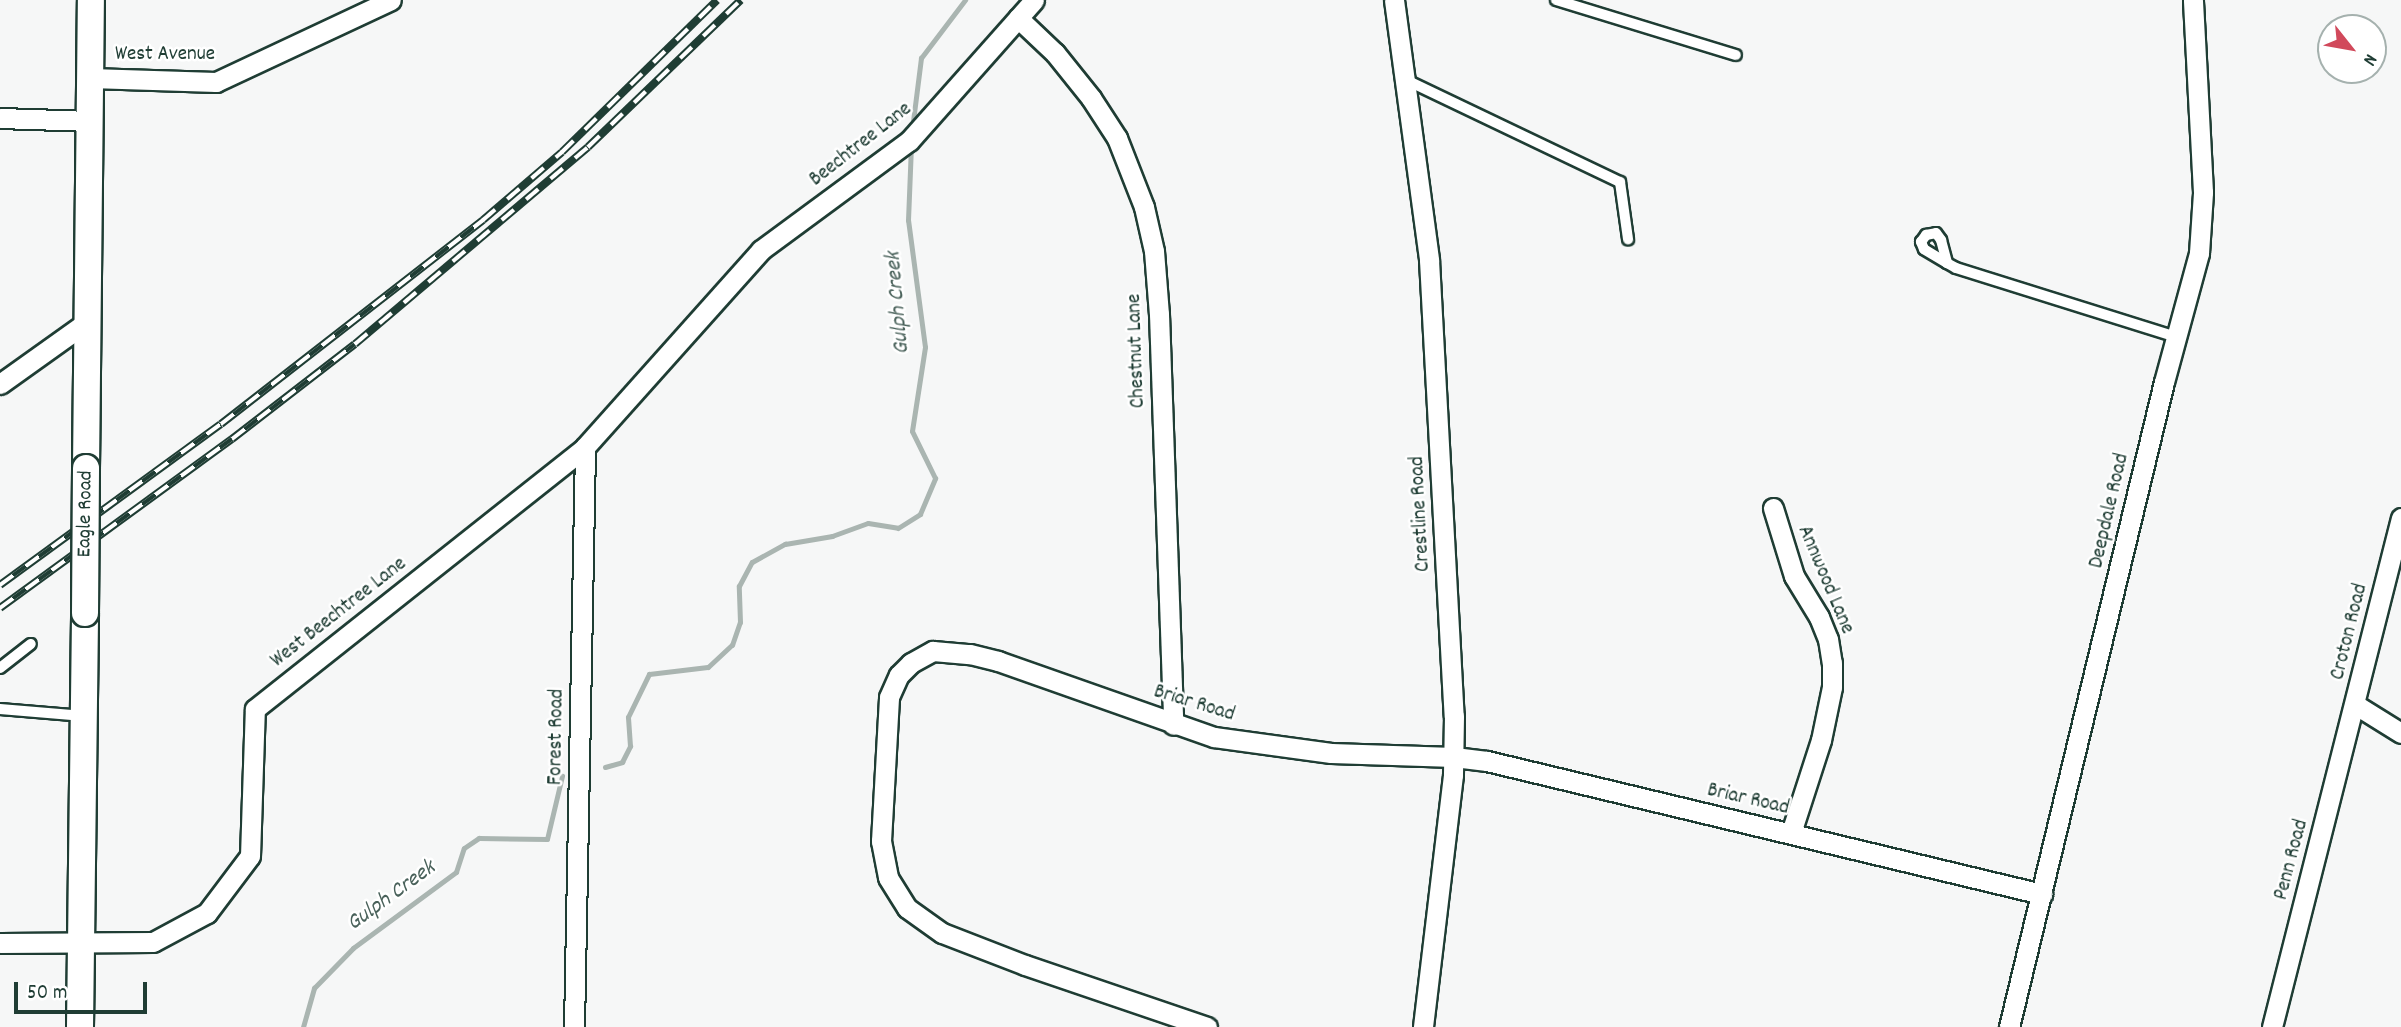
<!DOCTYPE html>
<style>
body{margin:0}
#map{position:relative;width:2401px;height:1027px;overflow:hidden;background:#f6f7f7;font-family:Dekko,sans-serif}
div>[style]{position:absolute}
.stream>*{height:5px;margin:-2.5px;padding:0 2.5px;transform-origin:2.5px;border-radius:2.5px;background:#aab5b1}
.roads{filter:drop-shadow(2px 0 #1f3d34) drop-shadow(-2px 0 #1f3d34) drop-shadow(0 2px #1f3d34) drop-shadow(0 -2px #1f3d34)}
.lane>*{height:10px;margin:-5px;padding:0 5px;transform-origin:5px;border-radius:5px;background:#fff}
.street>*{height:19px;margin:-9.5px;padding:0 9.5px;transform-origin:9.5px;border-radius:9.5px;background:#fff}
.secondary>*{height:26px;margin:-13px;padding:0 13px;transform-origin:13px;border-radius:13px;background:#fff}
.rail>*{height:8px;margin-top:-4px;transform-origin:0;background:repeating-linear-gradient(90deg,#fff 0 16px,#1f3d34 0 32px);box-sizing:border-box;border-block:2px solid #1f3d34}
.bridges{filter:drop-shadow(2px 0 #1f3d34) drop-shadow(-2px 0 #1f3d34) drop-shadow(0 2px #1f3d34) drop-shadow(0 -2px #1f3d34)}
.secondary-bridge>*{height:26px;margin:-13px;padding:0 13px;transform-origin:13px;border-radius:13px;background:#fff}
span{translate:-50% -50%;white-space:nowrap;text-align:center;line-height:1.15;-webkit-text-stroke:5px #fff;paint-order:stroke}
.street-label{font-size:21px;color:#1f3d34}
.water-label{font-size:23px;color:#49615a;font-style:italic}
.north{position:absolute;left:2317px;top:14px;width:70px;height:70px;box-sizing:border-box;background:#fff;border:2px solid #a5b1ae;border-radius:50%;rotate:121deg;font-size:19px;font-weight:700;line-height:28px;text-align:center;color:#1f3d34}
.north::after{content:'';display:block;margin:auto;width:24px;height:32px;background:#d1495b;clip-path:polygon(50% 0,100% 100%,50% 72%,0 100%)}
.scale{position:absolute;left:14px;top:982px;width:133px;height:32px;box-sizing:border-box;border:4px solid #1f3d34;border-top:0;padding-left:9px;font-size:21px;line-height:24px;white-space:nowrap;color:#1f3d34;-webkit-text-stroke:5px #fff;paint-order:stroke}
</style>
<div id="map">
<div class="stream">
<i style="left:912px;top:129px;width:72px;rotate:-82.8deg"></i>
<i style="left:921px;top:58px;width:73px;rotate:-52.8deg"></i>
<i style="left:605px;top:767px;width:18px;rotate:-16deg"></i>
<i style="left:622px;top:762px;width:18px;rotate:-63deg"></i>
<i style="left:630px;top:746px;width:29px;rotate:-94deg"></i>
<i style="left:628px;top:717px;width:48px;rotate:-64deg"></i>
<i style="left:649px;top:674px;width:59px;rotate:-6.8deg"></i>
<i style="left:708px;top:667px;width:33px;rotate:-43deg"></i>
<i style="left:732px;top:645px;width:24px;rotate:-71deg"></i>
<i style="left:740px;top:622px;width:36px;rotate:-92deg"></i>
<i style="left:739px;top:586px;width:27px;rotate:-62deg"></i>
<i style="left:752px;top:562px;width:38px;rotate:-29deg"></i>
<i style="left:785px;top:544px;width:48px;rotate:-9.7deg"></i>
<i style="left:832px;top:536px;width:38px;rotate:-20deg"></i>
<i style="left:868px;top:523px;width:30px;rotate:9deg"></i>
<i style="left:898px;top:528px;width:26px;rotate:-32deg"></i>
<i style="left:920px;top:514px;width:39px;rotate:-67deg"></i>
<i style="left:935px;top:478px;width:52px;rotate:-116.1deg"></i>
<i style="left:912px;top:431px;width:85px;rotate:-81.2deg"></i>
<i style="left:925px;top:347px;width:128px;rotate:-97.6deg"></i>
<i style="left:908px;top:220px;width:75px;rotate:-87.7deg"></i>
<i style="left:303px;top:1027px;width:41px;rotate:-74.2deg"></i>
<i style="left:314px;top:988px;width:56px;rotate:-45.7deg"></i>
<i style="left:353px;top:948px;width:128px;rotate:-36.4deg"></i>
<i style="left:456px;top:872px;width:25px;rotate:-72deg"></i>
<i style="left:464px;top:848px;width:18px;rotate:-34deg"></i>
<i style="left:479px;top:838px;width:68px;rotate:0.8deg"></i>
<i style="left:547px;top:839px;width:65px;rotate:-76.6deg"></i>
</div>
<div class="roads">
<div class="lane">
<i style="left:1556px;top:0;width:188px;rotate:17deg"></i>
<i style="left:1406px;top:80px;width:237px;rotate:25.5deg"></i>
<i style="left:1620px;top:182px;width:58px;rotate:82deg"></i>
<i style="left:1947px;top:263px;width:27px;rotate:-149deg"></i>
<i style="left:1924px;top:249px;width:8px;rotate:-113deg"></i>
<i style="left:1921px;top:242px;width:9px;rotate:-54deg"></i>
<i style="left:1926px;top:235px;width:10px;rotate:-11deg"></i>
<i style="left:1936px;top:233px;width:9px;rotate:54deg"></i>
<i style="left:1941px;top:240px;width:24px;rotate:75deg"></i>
<i style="left:1947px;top:263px;width:10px;rotate:29deg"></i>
<i style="left:1956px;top:268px;width:231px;rotate:17.4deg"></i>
<i style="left:0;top:668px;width:39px;rotate:-38deg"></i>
<i style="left:0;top:709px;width:84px;rotate:4.8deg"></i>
</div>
<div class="street">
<i style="left:1394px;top:0;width:262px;rotate:82.3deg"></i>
<i style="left:1429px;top:260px;width:457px;rotate:86.9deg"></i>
<i style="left:1454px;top:716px;width:59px;rotate:91deg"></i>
<i style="left:1453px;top:775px;width:254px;rotate:96.8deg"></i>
<i style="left:1018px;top:18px;width:51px;rotate:43.4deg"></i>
<i style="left:1055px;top:53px;width:58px;rotate:51.3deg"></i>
<i style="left:1091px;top:98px;width:48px;rotate:57deg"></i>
<i style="left:1117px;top:138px;width:74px;rotate:68.6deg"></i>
<i style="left:1144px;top:207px;width:45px;rotate:77.2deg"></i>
<i style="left:1154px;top:251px;width:63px;rotate:85.5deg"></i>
<i style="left:1159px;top:314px;width:411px;rotate:88deg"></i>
<i style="left:90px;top:78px;width:126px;rotate:1.8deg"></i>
<i style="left:216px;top:82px;width:193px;rotate:-25.1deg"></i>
<i style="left:0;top:118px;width:90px;rotate:1.9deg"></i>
<i style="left:0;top:384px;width:107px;rotate:-35.5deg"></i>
<i style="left:1773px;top:508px;width:71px;rotate:72.8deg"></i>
<i style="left:1794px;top:576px;width:48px;rotate:58.6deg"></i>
<i style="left:1819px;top:617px;width:24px;rotate:68deg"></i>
<i style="left:1828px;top:639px;width:24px;rotate:81deg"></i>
<i style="left:1832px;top:663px;width:24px;rotate:90deg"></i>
<i style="left:1832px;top:687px;width:54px;rotate:101.7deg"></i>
<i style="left:1821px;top:740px;width:98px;rotate:107.9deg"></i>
<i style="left:2356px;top:705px;width:53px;rotate:31.9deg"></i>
<i style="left:0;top:943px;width:153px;rotate:-0.4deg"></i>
<i style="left:153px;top:942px;width:61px;rotate:-28.2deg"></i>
<i style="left:207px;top:913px;width:71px;rotate:-53deg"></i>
<i style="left:250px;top:856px;width:147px;rotate:-88.1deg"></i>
<i style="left:255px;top:709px;width:421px;rotate:-38.4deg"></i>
<i style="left:585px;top:447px;width:264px;rotate:-48.2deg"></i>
<i style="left:761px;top:250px;width:184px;rotate:-36.4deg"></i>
<i style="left:909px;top:141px;width:188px;rotate:-48.4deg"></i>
<i style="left:574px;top:1027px;width:580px;rotate:-88.91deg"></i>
<i style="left:1207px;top:1027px;width:192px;rotate:-161.2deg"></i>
<i style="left:1025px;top:965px;width:89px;rotate:-158.9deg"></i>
<i style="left:942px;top:933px;width:43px;rotate:-144.5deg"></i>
<i style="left:907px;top:908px;width:36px;rotate:-122deg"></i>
<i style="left:888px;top:877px;width:37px;rotate:-101deg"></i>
<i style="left:881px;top:841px;width:144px;rotate:-86.8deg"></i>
<i style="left:889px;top:697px;width:24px;rotate:-66deg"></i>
<i style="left:899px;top:675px;width:17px;rotate:-45deg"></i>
<i style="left:911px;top:663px;width:25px;rotate:-29deg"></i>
<i style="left:933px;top:651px;width:37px;rotate:5deg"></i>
<i style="left:970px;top:654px;width:29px;rotate:14deg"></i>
<i style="left:998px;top:661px;width:229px;rotate:19.4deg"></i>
<i style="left:1214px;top:737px;width:118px;rotate:7.8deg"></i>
<i style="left:1331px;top:753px;width:123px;rotate:1.9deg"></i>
<i style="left:1454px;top:757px;width:33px;rotate:7deg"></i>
<i style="left:1487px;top:761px;width:571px;rotate:13.48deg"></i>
<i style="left:2009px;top:1027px;width:663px;rotate:-76.49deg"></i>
<i style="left:2164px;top:382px;width:134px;rotate:-74.8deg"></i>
<i style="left:2199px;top:253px;width:61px;rotate:-86.2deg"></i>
<i style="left:2203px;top:192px;width:192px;rotate:-93deg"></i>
<i style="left:2272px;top:1027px;width:525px;rotate:-75.78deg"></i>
</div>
<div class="secondary">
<i style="left:86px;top:468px;width:468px;rotate:-89.4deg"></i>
<i style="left:80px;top:1027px;width:414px;rotate:-89.3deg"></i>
</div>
</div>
<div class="rail">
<i style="left:0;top:585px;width:273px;rotate:-36.1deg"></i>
<i style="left:221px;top:424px;width:332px;rotate:-37.9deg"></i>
<i style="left:483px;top:220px;width:104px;rotate:-40.7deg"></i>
<i style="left:562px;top:152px;width:217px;rotate:-44.4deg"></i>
<i style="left:0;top:608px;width:287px;rotate:-36.1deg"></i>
<i style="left:232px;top:439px;width:155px;rotate:-37.7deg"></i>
<i style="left:355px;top:344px;width:305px;rotate:-40.2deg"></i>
<i style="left:588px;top:147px;width:212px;rotate:-43.9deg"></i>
</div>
<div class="bridges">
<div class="secondary-bridge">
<i style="left:85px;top:613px;width:145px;rotate:-89.6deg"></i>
</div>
</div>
<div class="street-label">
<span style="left:165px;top:55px">West Avenue</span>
<span style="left:861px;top:145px;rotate:-38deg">Beechtree Lane</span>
<span style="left:1137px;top:351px;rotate:-92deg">Chestnut Lane</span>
<span style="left:2110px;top:511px;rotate:-77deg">Deepdale Road</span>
<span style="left:86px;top:514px;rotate:-89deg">Eagle Road</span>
<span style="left:1421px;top:514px;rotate:-93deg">Crestline Road</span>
<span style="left:1825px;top:580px;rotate:67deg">Annwood Lane</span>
<span style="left:339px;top:613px;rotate:-38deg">West Beechtree Lane</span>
<span style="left:2350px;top:632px;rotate:-76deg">Croton Road</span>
<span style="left:1194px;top:704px;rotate:17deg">Briar Road</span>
<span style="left:557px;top:737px;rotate:-89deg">Forest Road</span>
<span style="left:1748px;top:800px;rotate:13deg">Briar Road</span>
<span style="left:2292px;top:860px;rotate:-75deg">Penn Road</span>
</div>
<div class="water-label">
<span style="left:899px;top:303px;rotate:-95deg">Gulph Creek</span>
<span style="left:392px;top:897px;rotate:-36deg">Gulph Creek</span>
</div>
<div class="north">N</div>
<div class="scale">50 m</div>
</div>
